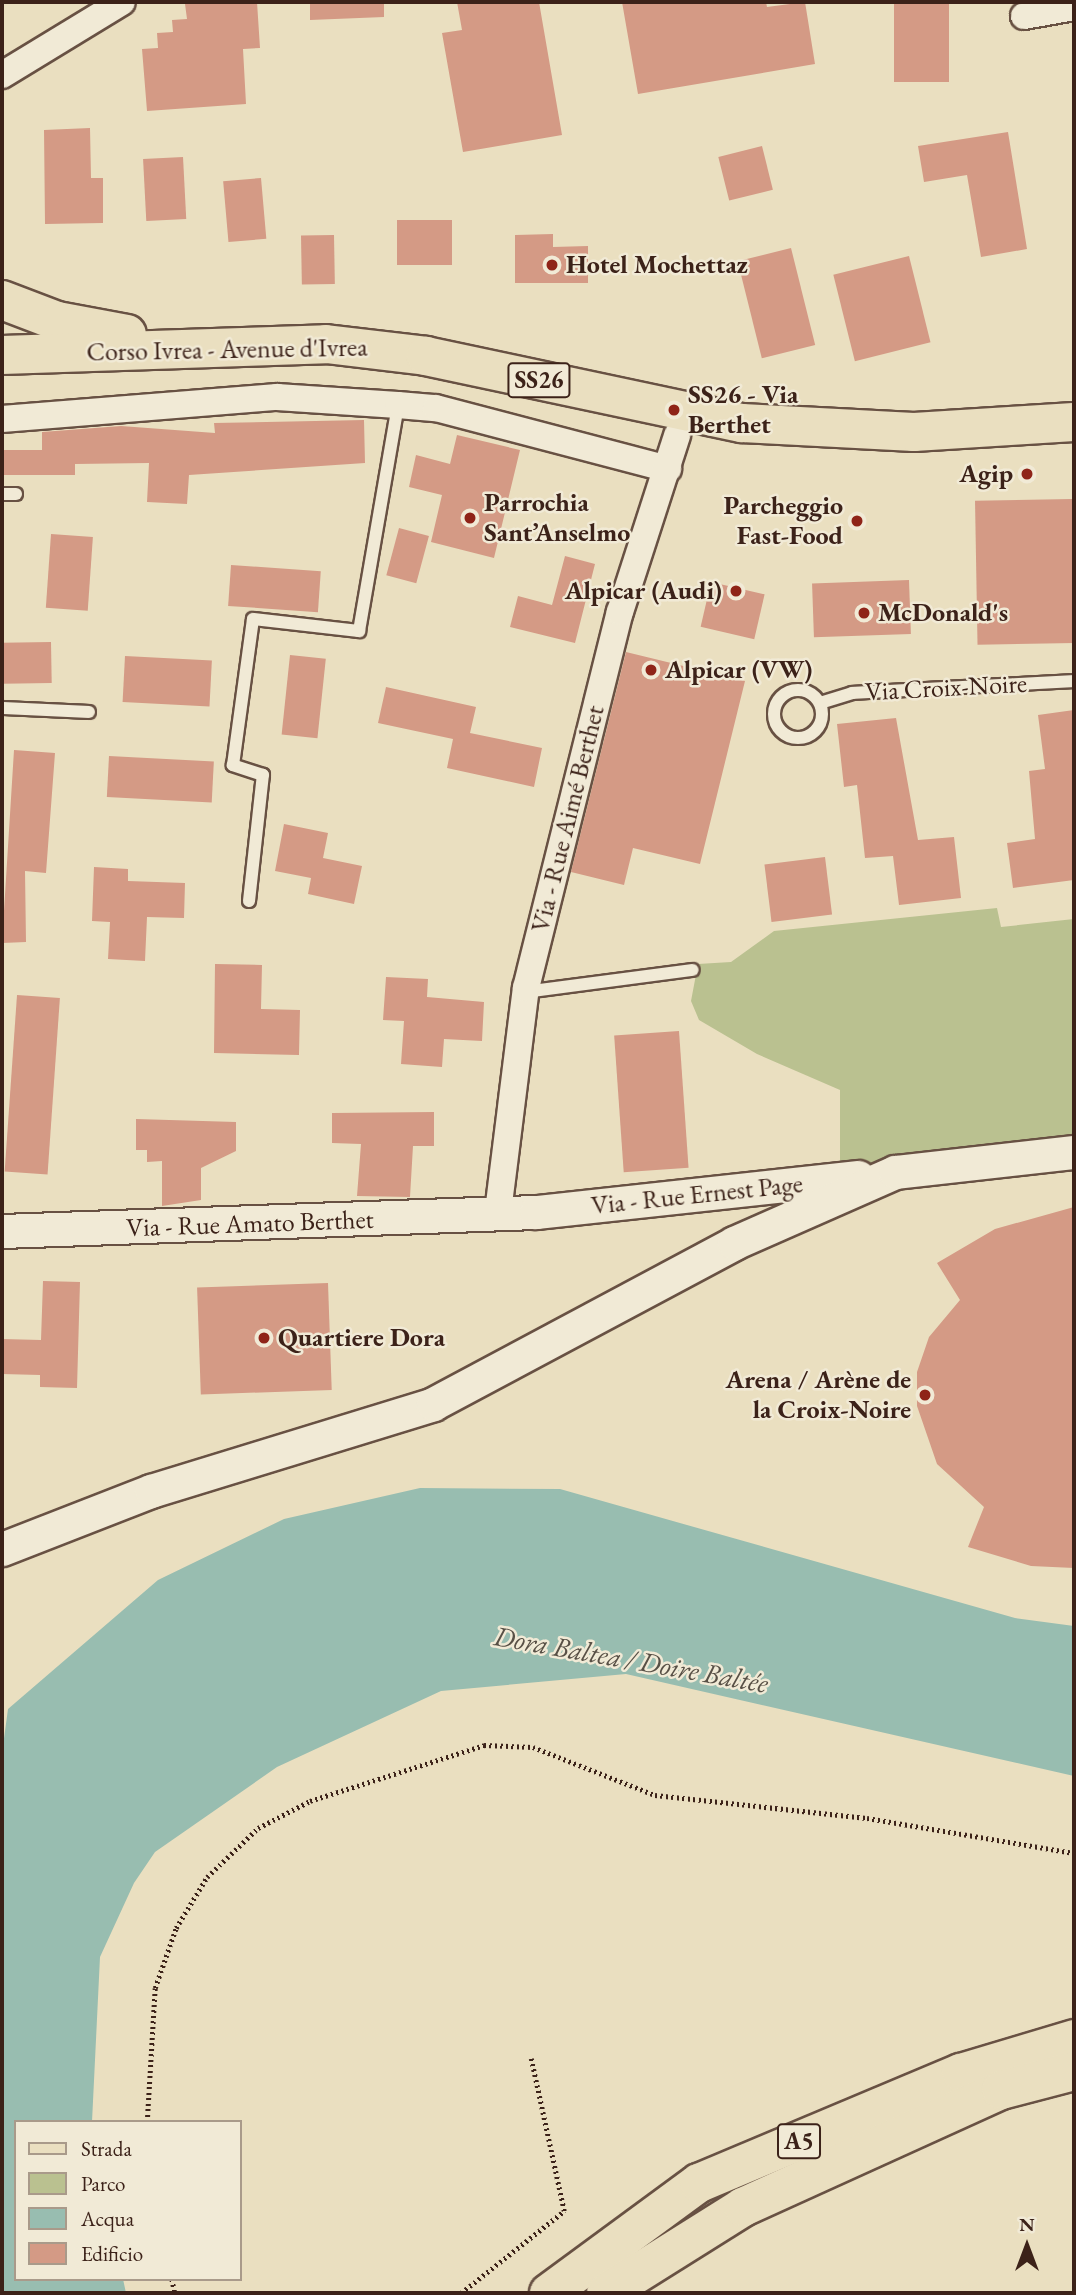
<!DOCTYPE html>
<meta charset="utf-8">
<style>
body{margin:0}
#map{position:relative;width:1076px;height:2295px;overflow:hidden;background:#eadfc0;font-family:"EB Garamond",serif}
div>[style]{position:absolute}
.green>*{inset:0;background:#bac190}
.water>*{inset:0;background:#98bdb0}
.building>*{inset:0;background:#d49a85;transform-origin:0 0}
.path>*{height:4.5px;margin-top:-2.25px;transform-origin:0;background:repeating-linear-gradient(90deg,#3c2219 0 2px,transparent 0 5.5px)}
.roads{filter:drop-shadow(2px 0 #685143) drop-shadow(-2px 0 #685143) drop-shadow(0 2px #685143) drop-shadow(0 -2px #685143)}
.service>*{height:12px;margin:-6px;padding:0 6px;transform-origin:6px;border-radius:6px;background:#f1ead6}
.service>.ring{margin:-6px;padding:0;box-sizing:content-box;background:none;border:12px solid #f1ead6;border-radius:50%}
.minor>*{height:26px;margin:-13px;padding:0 13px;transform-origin:13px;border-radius:13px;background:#f1ead6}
.tertiary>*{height:33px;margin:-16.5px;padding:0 16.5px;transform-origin:16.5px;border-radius:16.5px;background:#f1ead6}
.primary>*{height:38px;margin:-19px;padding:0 19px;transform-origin:19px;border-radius:19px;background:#eadfc0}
.motorway>*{height:38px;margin:-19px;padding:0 19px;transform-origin:19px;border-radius:19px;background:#eadfc0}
.dots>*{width:19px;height:19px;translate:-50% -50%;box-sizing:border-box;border:4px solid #f1ead6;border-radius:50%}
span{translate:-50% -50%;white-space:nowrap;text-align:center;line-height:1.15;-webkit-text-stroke:5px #f1ead6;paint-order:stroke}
.shield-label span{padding:2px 5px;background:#f1ead6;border:2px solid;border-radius:5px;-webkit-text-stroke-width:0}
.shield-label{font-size:24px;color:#3c2219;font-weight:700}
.poi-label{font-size:26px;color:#3c2219;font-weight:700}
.left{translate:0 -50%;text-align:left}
.right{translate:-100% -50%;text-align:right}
.street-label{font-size:26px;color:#3c2219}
.water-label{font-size:28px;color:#585046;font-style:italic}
.frame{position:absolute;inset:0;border:4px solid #3c2219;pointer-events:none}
.legend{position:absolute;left:14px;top:2120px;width:228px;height:161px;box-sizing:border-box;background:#f1ead6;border:2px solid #a99a8a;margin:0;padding:9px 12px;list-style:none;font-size:21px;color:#3c2219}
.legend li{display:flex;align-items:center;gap:14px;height:35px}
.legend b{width:35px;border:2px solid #a99a8a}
.north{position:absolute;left:992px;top:2211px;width:70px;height:70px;-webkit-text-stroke:5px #f1ead6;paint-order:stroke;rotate:0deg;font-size:19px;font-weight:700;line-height:28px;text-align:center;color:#3c2219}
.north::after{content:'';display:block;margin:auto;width:24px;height:32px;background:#3c2219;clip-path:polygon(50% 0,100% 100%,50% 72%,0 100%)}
</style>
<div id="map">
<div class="green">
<i style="clip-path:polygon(997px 908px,1001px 927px,1074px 919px,1074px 1140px,840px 1169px,840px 1090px,757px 1054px,699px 1020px,691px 1001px,698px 964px,731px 962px,774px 931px)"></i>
</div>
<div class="water">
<i style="clip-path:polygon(420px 1488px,560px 1489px,1015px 1618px,1074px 1626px,1074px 1776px,626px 1674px,441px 1691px,277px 1767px,155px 1852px,134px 1883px,100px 1957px,92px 2122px,16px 2122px,16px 2279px,123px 2279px,126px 2293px,2px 2293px,2px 1753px,8px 1709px,158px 1580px,284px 1519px)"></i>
</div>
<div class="building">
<i style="clip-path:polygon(257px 2px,260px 48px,243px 49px,246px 104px,147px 111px,142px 49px,158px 48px,157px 33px,173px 32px,172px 20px,187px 19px,185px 4px)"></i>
<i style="clip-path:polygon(310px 2px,384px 2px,384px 17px,310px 20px)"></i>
<i style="clip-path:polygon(457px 2px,539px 2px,562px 135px,463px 152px,442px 33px,462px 30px)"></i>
<i style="clip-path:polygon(622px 2px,766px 2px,767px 7px,805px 2px,815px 64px,638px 94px)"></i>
<i style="left:894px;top:2px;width:55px;height:80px"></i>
<i style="clip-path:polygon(90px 128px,91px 178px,103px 178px,103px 223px,45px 224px,44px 130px)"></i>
<i style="clip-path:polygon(1008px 132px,1027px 249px,981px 257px,967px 175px,924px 182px,918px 146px)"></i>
<i style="left:762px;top:146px;width:45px;height:45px;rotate:76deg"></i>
<i style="left:183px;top:157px;width:62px;height:40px;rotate:87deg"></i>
<i style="left:261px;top:178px;width:61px;height:38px;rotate:85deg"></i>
<i style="left:397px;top:220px;width:55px;height:45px"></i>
<i style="clip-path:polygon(553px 234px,553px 247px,588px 246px,588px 283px,515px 283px,515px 235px)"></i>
<i style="left:334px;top:235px;width:49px;height:33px;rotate:89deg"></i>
<i style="left:791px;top:248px;width:100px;height:55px;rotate:76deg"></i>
<i style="left:909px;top:256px;width:89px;height:78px;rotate:76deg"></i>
<i style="clip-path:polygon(364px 420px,365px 463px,189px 475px,187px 504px,147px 502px,149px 463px,75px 464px,75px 475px,2px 475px,2px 450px,42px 450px,42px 432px,121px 426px,215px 433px,214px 423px)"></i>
<i style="clip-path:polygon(457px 435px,520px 450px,494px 558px,431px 542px,442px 495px,409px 487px,416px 455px,450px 464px)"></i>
<i style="left:1072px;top:499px;width:144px;height:97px;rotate:89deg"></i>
<i style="left:399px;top:528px;width:31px;height:49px;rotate:15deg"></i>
<i style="left:51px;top:534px;width:42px;height:74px;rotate:4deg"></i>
<i style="clip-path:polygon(565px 556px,595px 564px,575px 643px,510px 627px,518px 596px,552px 605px)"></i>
<i style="left:231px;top:565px;width:90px;height:41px;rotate:4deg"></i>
<i style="left:909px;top:580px;width:54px;height:97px;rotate:88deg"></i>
<i style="left:711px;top:582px;width:55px;height:46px;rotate:13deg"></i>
<i style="left:51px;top:642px;width:41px;height:49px;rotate:89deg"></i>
<i style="clip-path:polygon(626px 652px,745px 681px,700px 864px,633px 848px,624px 885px,571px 872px)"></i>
<i style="left:290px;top:655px;width:36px;height:80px;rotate:6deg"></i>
<i style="left:125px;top:656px;width:87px;height:46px;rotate:3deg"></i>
<i style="clip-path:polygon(386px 687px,476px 707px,470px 733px,542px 748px,534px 787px,447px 768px,453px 739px,378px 723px)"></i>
<i style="clip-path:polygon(1074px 710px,1074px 880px,1013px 888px,1007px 843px,1035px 839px,1029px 771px,1045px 769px,1038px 715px)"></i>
<i style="clip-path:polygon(896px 718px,918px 840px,954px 837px,961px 898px,899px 905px,893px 856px,865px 858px,857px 785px,844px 787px,837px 724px)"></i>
<i style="clip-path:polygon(14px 750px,55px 753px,46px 873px,25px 871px,26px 942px,2px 943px)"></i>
<i style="left:109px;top:756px;width:105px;height:41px;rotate:3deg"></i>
<i style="clip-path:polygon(284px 824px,328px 833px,323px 858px,362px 866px,354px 904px,308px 894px,311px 878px,275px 871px)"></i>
<i style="left:825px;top:857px;width:58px;height:61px;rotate:83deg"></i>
<i style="clip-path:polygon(94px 867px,128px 869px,128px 881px,185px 883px,184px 918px,147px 917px,145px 961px,108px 959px,110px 922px,92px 921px)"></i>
<i style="clip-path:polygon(215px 964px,262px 965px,261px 1009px,300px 1010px,299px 1055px,214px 1053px)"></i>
<i style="clip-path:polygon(386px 977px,428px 979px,427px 997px,484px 1002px,482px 1041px,444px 1039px,442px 1067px,401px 1064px,404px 1021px,383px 1020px)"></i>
<i style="left:17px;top:995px;width:43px;height:177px;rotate:4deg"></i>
<i style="left:679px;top:1031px;width:137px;height:65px;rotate:86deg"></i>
<i style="clip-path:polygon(434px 1112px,434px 1146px,413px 1146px,410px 1197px,357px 1196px,361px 1144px,332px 1143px,332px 1113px)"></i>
<i style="clip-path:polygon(136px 1119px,236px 1122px,236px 1151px,201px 1168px,201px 1200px,162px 1206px,162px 1161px,147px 1162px,147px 1150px,136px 1150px)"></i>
<i style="clip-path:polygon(1074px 1207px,1074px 1568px,1031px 1566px,968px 1547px,984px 1507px,937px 1464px,917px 1406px,917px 1372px,929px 1337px,960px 1300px,937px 1263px,995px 1229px)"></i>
<i style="clip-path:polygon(43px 1281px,80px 1282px,77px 1388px,40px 1387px,40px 1375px,2px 1374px,2px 1339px,41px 1340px)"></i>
<i style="left:328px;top:1283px;width:107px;height:131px;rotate:88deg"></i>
</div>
<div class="path">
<i style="left:147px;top:2122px;width:134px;rotate:-86.6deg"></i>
<i style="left:155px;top:1988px;width:64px;rotate:-70.7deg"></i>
<i style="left:176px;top:1928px;width:60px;rotate:-58.7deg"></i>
<i style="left:207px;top:1877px;width:71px;rotate:-43.9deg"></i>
<i style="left:258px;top:1828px;width:59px;rotate:-27.4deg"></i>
<i style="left:310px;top:1801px;width:183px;rotate:-17.8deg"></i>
<i style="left:484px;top:1745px;width:49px;rotate:2.3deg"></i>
<i style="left:533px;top:1747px;width:131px;rotate:21.5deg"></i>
<i style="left:655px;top:1795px;width:213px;rotate:6.2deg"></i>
<i style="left:867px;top:1818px;width:210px;rotate:9.6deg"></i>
<i style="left:172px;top:2279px;width:14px;rotate:78deg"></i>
<i style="left:461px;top:2293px;width:132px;rotate:-38.5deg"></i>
<i style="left:564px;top:2211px;width:156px;rotate:-102.2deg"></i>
</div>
<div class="roads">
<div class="service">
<i style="left:2px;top:494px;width:14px"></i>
<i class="ring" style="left:774px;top:690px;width:36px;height:36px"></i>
<i style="left:820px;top:703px;width:34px;rotate:-17deg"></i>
<i style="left:852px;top:693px;width:222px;rotate:-3.1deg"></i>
<i style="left:2px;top:708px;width:87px;rotate:2.6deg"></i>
<i style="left:249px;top:901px;width:127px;rotate:-83.7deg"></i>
<i style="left:263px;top:775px;width:32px;rotate:-162deg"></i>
<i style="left:233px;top:765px;width:147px;rotate:-82.2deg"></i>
<i style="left:253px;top:619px;width:107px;rotate:6.5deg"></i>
<i style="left:359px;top:631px;width:229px;rotate:-80.2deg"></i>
<i style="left:525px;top:992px;width:169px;rotate:-7.5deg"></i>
</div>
<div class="minor">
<i style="left:1024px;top:16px;width:51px;rotate:-10.2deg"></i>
<i style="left:2px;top:75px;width:140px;rotate:-31.3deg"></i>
<i style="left:2px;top:419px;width:276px;rotate:-4.6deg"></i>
<i style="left:277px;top:397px;width:121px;rotate:3.8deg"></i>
<i style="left:398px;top:405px;width:38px;rotate:5deg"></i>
<i style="left:436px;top:408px;width:240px;rotate:14.7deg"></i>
<i style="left:498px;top:1212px;width:226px;rotate:-82.9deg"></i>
<i style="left:526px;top:988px;width:388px;rotate:-76deg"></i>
<i style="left:620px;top:612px;width:186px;rotate:-72.1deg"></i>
</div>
<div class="tertiary">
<i style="left:2px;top:1231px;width:534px;rotate:-2.04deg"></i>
<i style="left:536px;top:1212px;width:324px;rotate:-6.2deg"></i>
<i style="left:2px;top:1549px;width:160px;rotate:-21.3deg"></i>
<i style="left:151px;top:1491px;width:295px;rotate:-17.1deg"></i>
<i style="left:433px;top:1404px;width:341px;rotate:-28.1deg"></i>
<i style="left:734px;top:1243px;width:176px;rotate:-23.8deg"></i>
<i style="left:895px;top:1172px;width:180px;rotate:-6.4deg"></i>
</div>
<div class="primary">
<i style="left:2px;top:300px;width:59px;rotate:20.9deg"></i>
<i style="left:57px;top:321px;width:71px;rotate:10.5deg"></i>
<i style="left:2px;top:355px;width:324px;rotate:-1.9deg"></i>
<i style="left:326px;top:344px;width:101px;rotate:6.8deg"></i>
<i style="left:426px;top:356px;width:323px;rotate:12deg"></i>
<i style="left:742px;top:423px;width:172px;rotate:3deg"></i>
<i style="left:914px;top:432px;width:160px;rotate:-3.6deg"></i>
</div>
<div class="motorway">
<i style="left:549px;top:2293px;width:186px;rotate:-36.3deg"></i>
<i style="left:699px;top:2183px;width:284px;rotate:-22.8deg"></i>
<i style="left:961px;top:2073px;width:118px;rotate:-16.7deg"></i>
<i style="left:606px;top:2293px;width:162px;rotate:-32.1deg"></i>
<i style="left:743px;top:2207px;width:283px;rotate:-24.4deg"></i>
<i style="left:1001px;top:2090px;width:75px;rotate:-14.6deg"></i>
</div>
</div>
<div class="dots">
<i style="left:552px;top:265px;background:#8f2418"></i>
<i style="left:674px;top:410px;background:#8f2418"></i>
<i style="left:1027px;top:474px;background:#8f2418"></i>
<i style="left:470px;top:518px;background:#8f2418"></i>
<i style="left:857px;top:521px;background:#8f2418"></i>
<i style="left:736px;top:591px;background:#8f2418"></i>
<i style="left:864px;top:613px;background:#8f2418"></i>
<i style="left:651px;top:670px;background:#8f2418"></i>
<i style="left:264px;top:1338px;background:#8f2418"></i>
<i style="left:925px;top:1395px;background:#8f2418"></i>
</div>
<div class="shield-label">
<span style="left:539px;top:380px">SS26</span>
<span style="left:799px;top:2141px">A5</span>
</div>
<div class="poi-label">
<span class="left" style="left:566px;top:265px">Hotel Mochettaz</span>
<span class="left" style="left:688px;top:410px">SS26 - Via<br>Berthet</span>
<span class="right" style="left:1013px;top:474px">Agip</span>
<span class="left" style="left:484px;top:518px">Parrochia<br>Sant’Anselmo</span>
<span class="right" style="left:843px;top:521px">Parcheggio<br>Fast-Food</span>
<span class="right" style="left:722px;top:591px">Alpicar (Audi)</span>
<span class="left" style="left:878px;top:613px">McDonald's</span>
<span class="left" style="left:665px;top:670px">Alpicar (VW)</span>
<span class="left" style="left:278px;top:1338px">Quartiere Dora</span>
<span class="right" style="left:911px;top:1395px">Arena / Arène de<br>la Croix-Noire</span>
</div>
<div class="street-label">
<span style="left:227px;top:350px;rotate:-1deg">Corso Ivrea - Avenue d'Ivrea</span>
<span style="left:946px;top:688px;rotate:-3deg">Via Croix-Noire</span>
<span style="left:568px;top:819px;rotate:-76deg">Via - Rue Aimé Berthet</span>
<span style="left:697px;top:1195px;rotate:-6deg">Via - Rue Ernest Page</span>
<span style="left:250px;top:1224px;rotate:-2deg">Via - Rue Amato Berthet</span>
</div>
<div class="water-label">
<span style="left:631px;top:1659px;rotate:10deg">Dora Baltea / Doire Baltée</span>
</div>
<div class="frame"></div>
<ul class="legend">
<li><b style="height:9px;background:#eadfc0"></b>Strada</li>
<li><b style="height:19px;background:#bac190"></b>Parco</li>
<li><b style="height:19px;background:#98bdb0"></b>Acqua</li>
<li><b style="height:19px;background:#d49a85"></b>Edificio</li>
</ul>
<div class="north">N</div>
</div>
